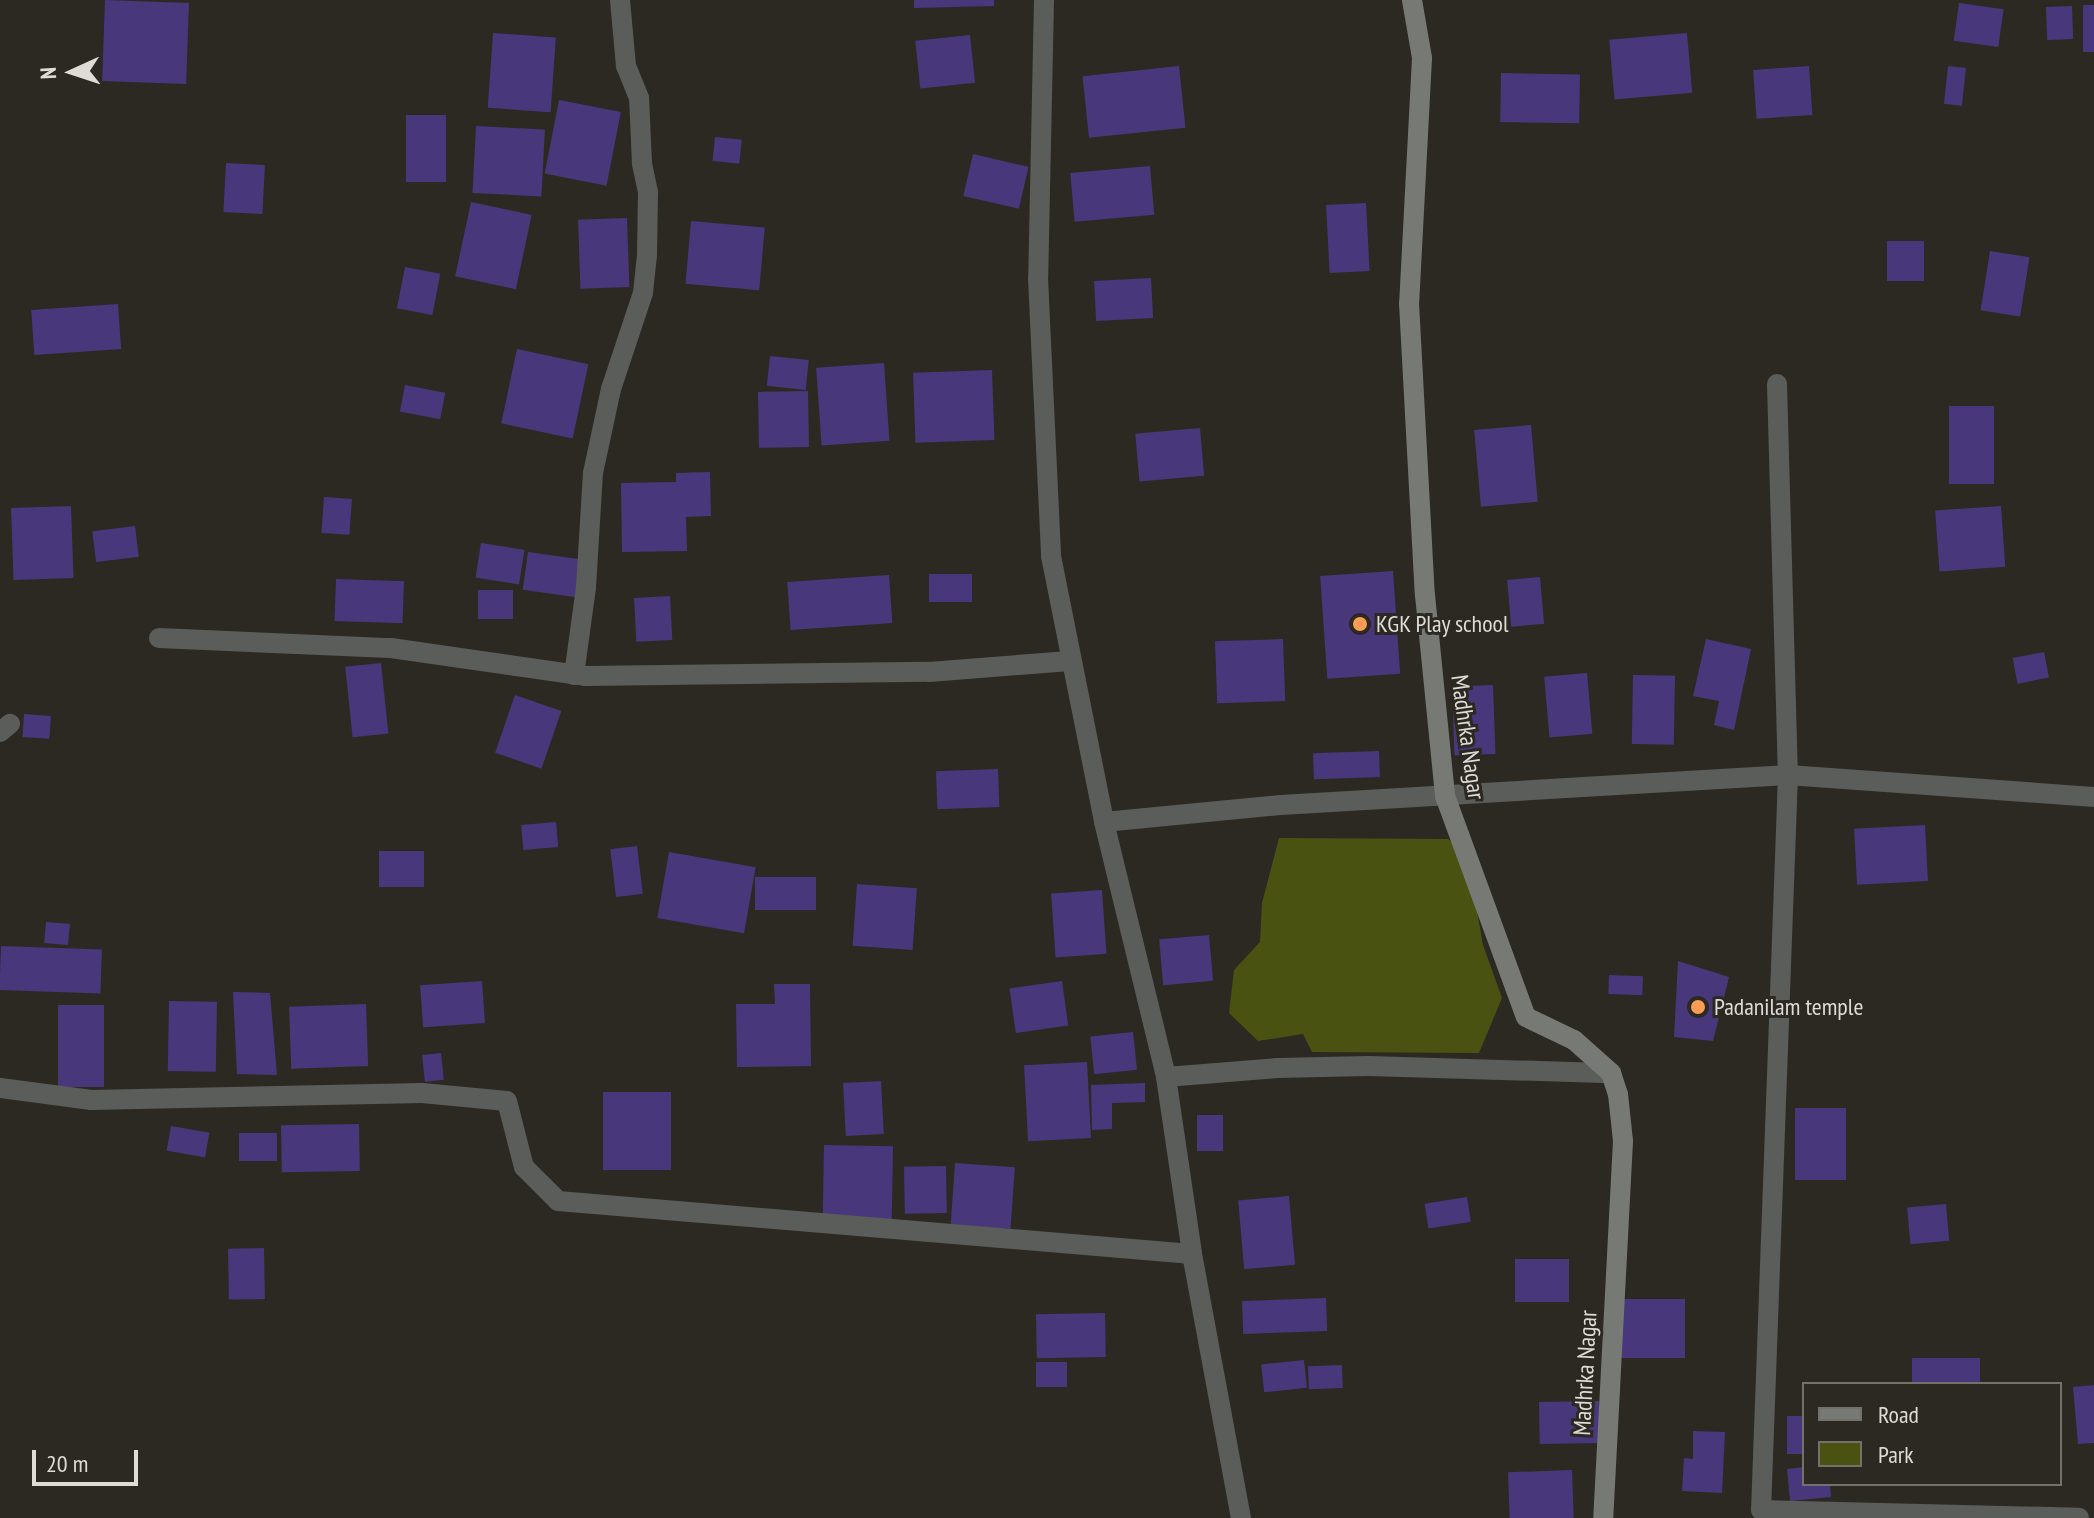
<!DOCTYPE html>
<style>
body{margin:0}
#map{position:relative;width:2094px;height:1518px;overflow:hidden;background:#2c2922;font-family:"PT Sans Narrow",sans-serif}
div>[style]{position:absolute}
.green>*{inset:0;background:#4a5212}
.building>*{inset:0;background:#48387b;transform-origin:0 0}
.street>*{height:20px;margin:-10px;padding:0 10px;transform-origin:10px;border-radius:10px;background:#5b5d5a}
.secondary>*{height:20px;margin:-10px;padding:0 10px;transform-origin:10px;border-radius:10px;background:#777a74}
.dots>*{width:22px;height:22px;translate:-50% -50%;box-sizing:border-box;border:4px solid #2c2922;border-radius:50%}
span{translate:-50% -50%;white-space:nowrap;text-align:center;line-height:1.15;-webkit-text-stroke:6px #2c2922;paint-order:stroke}
.poi-label{font-size:24px;color:#dfdcd8}
.left{translate:0 -50%;text-align:left}
.street-label{font-size:24px;color:#dfdcd8}
.legend{position:absolute;left:1802px;top:1382px;width:260px;height:104px;box-sizing:border-box;background:#2c2922;border:2px solid #74716b;margin:0;padding:10px 14px;list-style:none;font-size:24px;color:#dfdcd8}
.legend li{display:flex;align-items:center;gap:16px;height:40px}
.legend b{width:40px;border:2px solid #74716b}
.north{position:absolute;left:32px;top:32px;width:80px;height:80px;-webkit-text-stroke:6px #2c2922;paint-order:stroke;rotate:267deg;font-size:22px;font-weight:700;line-height:32px;text-align:center;color:#dfdcd8}
.north::after{content:'';display:block;margin:auto;width:28px;height:36px;background:#dfdcd8;clip-path:polygon(50% 0,100% 100%,50% 72%,0 100%)}
.scale{position:absolute;left:32px;top:1450px;width:106px;height:36px;box-sizing:border-box;border:4px solid #dfdcd8;border-top:0;padding-left:10px;font-size:24px;line-height:28px;white-space:nowrap;color:#dfdcd8;-webkit-text-stroke:6px #2c2922;paint-order:stroke}
</style>
<div id="map">
<div class="green">
<i style="clip-path:polygon(1279px 838px,1448px 839px,1467px 854px,1483px 945px,1502px 998px,1479px 1053px,1312px 1052px,1303px 1034px,1258px 1041px,1229px 1013px,1234px 970px,1260px 942px,1262px 903px)"></i>
</div>
<div class="building">
<i style="left:105px;top:0;width:84px;height:81px;rotate:2deg"></i>
<i style="clip-path:polygon(914px 0,994px 0,994px 6px,914px 8px)"></i>
<i style="left:1959px;top:3px;width:45px;height:38px;rotate:8deg"></i>
<i style="left:2094px;top:5px;width:47px;height:11px;rotate:90deg"></i>
<i style="left:2072px;top:6px;width:33px;height:26px;rotate:88deg"></i>
<i style="left:493px;top:33px;width:63px;height:75px;rotate:4deg"></i>
<i style="left:1687px;top:33px;width:60px;height:78px;rotate:85deg"></i>
<i style="left:970px;top:35px;width:48px;height:55px;rotate:84deg"></i>
<i style="left:1179px;top:66px;width:62px;height:97px;rotate:84deg"></i>
<i style="left:1809px;top:66px;width:49px;height:56px;rotate:86deg"></i>
<i style="left:1948px;top:66px;width:18px;height:38px;rotate:6deg"></i>
<i style="left:1501px;top:73px;width:79px;height:49px;rotate:1deg"></i>
<i style="left:559px;top:100px;width:63px;height:75px;rotate:11deg"></i>
<i style="left:406px;top:115px;width:40px;height:67px"></i>
<i style="left:476px;top:126px;width:69px;height:67px;rotate:3deg"></i>
<i style="left:715px;top:137px;width:27px;height:24px;rotate:6deg"></i>
<i style="left:973px;top:154px;width:57px;height:43px;rotate:13deg"></i>
<i style="left:226px;top:163px;width:39px;height:49px;rotate:3deg"></i>
<i style="left:1150px;top:166px;width:49px;height:80px;rotate:85deg"></i>
<i style="left:471px;top:202px;width:62px;height:76px;rotate:12deg"></i>
<i style="left:1366px;top:203px;width:68px;height:40px;rotate:87deg"></i>
<i style="left:627px;top:218px;width:69px;height:49px;rotate:88deg"></i>
<i style="left:691px;top:221px;width:74px;height:63px;rotate:5deg"></i>
<i style="left:1887px;top:241px;width:37px;height:40px"></i>
<i style="left:1990px;top:251px;width:40px;height:60px;rotate:9deg"></i>
<i style="left:405px;top:267px;width:36px;height:42px;rotate:11deg"></i>
<i style="left:1151px;top:278px;width:40px;height:57px;rotate:87deg"></i>
<i style="left:118px;top:304px;width:45px;height:87px;rotate:86deg"></i>
<i style="left:517px;top:349px;width:73px;height:76px;rotate:12deg"></i>
<i style="left:770px;top:356px;width:39px;height:30px;rotate:6deg"></i>
<i style="left:884px;top:363px;width:78px;height:68px;rotate:86deg"></i>
<i style="left:992px;top:370px;width:70px;height:79px;rotate:88deg"></i>
<i style="left:405px;top:385px;width:41px;height:27px;rotate:11deg"></i>
<i style="left:808px;top:391px;width:56px;height:50px;rotate:89deg"></i>
<i style="left:1949px;top:406px;width:45px;height:78px"></i>
<i style="left:1531px;top:425px;width:77px;height:57px;rotate:85deg"></i>
<i style="left:1200px;top:428px;width:48px;height:65px;rotate:85deg"></i>
<i style="clip-path:polygon(710px 472px,711px 516px,686px 517px,687px 551px,622px 552px,621px 483px,676px 482px,676px 473px)"></i>
<i style="left:324px;top:497px;width:28px;height:36px;rotate:4deg"></i>
<i style="left:71px;top:506px;width:72px;height:60px;rotate:88deg"></i>
<i style="left:2001px;top:506px;width:61px;height:66px;rotate:86deg"></i>
<i style="left:135px;top:526px;width:31px;height:43px;rotate:83deg"></i>
<i style="left:481px;top:543px;width:44px;height:35px;rotate:9deg"></i>
<i style="left:528px;top:552px;width:58px;height:38px;rotate:8deg"></i>
<i style="left:1393px;top:571px;width:103px;height:73px;rotate:86deg"></i>
<i style="left:972px;top:574px;width:28px;height:43px;rotate:90deg"></i>
<i style="left:889px;top:575px;width:48px;height:102px;rotate:86deg"></i>
<i style="left:1540px;top:577px;width:47px;height:33px;rotate:85deg"></i>
<i style="left:336px;top:579px;width:68px;height:42px;rotate:2deg"></i>
<i style="left:478px;top:590px;width:35px;height:29px"></i>
<i style="left:670px;top:596px;width:44px;height:36px;rotate:87deg"></i>
<i style="left:1283px;top:639px;width:62px;height:68px;rotate:88deg"></i>
<i style="clip-path:polygon(1706px 639px,1751px 649px,1734px 730px,1714px 725px,1719px 701px,1693px 696px)"></i>
<i style="left:2044px;top:652px;width:26px;height:32px;rotate:79deg"></i>
<i style="left:381px;top:663px;width:71px;height:36px;rotate:84deg"></i>
<i style="left:1587px;top:673px;width:61px;height:43px;rotate:85deg"></i>
<i style="left:1633px;top:675px;width:42px;height:69px;rotate:1deg"></i>
<i style="left:1493px;top:685px;width:69px;height:41px;rotate:88deg"></i>
<i style="left:515px;top:695px;width:49px;height:61px;rotate:19deg"></i>
<i style="left:24px;top:714px;width:27px;height:23px;rotate:4deg"></i>
<i style="left:1379px;top:751px;width:26px;height:66px;rotate:88deg"></i>
<i style="left:998px;top:769px;width:38px;height:62px;rotate:88deg"></i>
<i style="left:556px;top:822px;width:25px;height:35px;rotate:85deg"></i>
<i style="left:1925px;top:825px;width:56px;height:71px;rotate:87deg"></i>
<i style="left:637px;top:846px;width:48px;height:27px;rotate:83deg"></i>
<i style="left:424px;top:851px;width:36px;height:45px;rotate:90deg"></i>
<i style="left:669px;top:852px;width:88px;height:67px;rotate:10deg"></i>
<i style="left:816px;top:877px;width:33px;height:61px;rotate:90deg"></i>
<i style="left:857px;top:884px;width:60px;height:62px;rotate:4deg"></i>
<i style="left:1102px;top:890px;width:64px;height:51px;rotate:86deg"></i>
<i style="left:46px;top:922px;width:24px;height:21px;rotate:5deg"></i>
<i style="left:1209px;top:935px;width:46px;height:50px;rotate:85deg"></i>
<i style="left:1px;top:946px;width:101px;height:44px;rotate:2deg"></i>
<i style="clip-path:polygon(1678px 961px,1729px 977px,1713px 1041px,1674px 1037px)"></i>
<i style="left:1609px;top:975px;width:34px;height:19px;rotate:2deg"></i>
<i style="left:482px;top:981px;width:42px;height:62px;rotate:86deg"></i>
<i style="left:1062px;top:981px;width:45px;height:53px;rotate:82deg"></i>
<i style="clip-path:polygon(774px 984px,810px 984px,811px 1066px,737px 1067px,736px 1004px,775px 1004px)"></i>
<i style="clip-path:polygon(233px 992px,270px 993px,277px 1075px,237px 1074px)"></i>
<i style="left:169px;top:1001px;width:48px;height:70px;rotate:1deg"></i>
<i style="left:366px;top:1004px;width:62px;height:77px;rotate:88deg"></i>
<i style="left:58px;top:1005px;width:46px;height:82px"></i>
<i style="left:1133px;top:1032px;width:38px;height:43px;rotate:84deg"></i>
<i style="left:441px;top:1053px;width:27px;height:19px;rotate:84deg"></i>
<i style="left:1087px;top:1062px;width:76px;height:63px;rotate:87deg"></i>
<i style="left:881px;top:1081px;width:53px;height:38px;rotate:87deg"></i>
<i style="clip-path:polygon(1145px 1083px,1145px 1102px,1112px 1103px,1112px 1129px,1092px 1130px,1091px 1085px)"></i>
<i style="left:603px;top:1092px;width:68px;height:78px"></i>
<i style="left:1795px;top:1108px;width:51px;height:72px"></i>
<i style="left:1197px;top:1115px;width:26px;height:36px"></i>
<i style="left:359px;top:1124px;width:47px;height:78px;rotate:89deg"></i>
<i style="left:171px;top:1126px;width:39px;height:25px;rotate:10deg"></i>
<i style="left:277px;top:1133px;width:28px;height:38px;rotate:90deg"></i>
<i style="left:824px;top:1145px;width:69px;height:75px;rotate:1deg"></i>
<i style="left:955px;top:1163px;width:60px;height:62px;rotate:4deg"></i>
<i style="left:946px;top:1166px;width:47px;height:42px;rotate:89deg"></i>
<i style="left:1289px;top:1196px;width:69px;height:51px;rotate:85deg"></i>
<i style="left:1467px;top:1197px;width:25px;height:43px;rotate:81deg"></i>
<i style="left:1946px;top:1204px;width:37px;height:39px;rotate:85deg"></i>
<i style="left:264px;top:1248px;width:51px;height:36px;rotate:89deg"></i>
<i style="left:1515px;top:1259px;width:54px;height:43px"></i>
<i style="left:1326px;top:1298px;width:33px;height:84px;rotate:88deg"></i>
<i style="left:1685px;top:1299px;width:59px;height:65px;rotate:90deg"></i>
<i style="left:1105px;top:1313px;width:44px;height:69px;rotate:89deg"></i>
<i style="left:1912px;top:1358px;width:68px;height:26px"></i>
<i style="left:1304px;top:1360px;width:28px;height:43px;rotate:84deg"></i>
<i style="left:1067px;top:1362px;width:25px;height:31px;rotate:90deg"></i>
<i style="left:1342px;top:1365px;width:23px;height:34px;rotate:88deg"></i>
<i style="clip-path:polygon(2094px 1385px,2094px 1443px,2078px 1444px,2073px 1387px)"></i>
<i style="left:1599px;top:1401px;width:42px;height:60px;rotate:89deg"></i>
<i style="left:1804px;top:1416px;width:38px;height:17px;rotate:90deg"></i>
<i style="clip-path:polygon(1693px 1431px,1725px 1432px,1722px 1493px,1682px 1491px,1684px 1458px,1693px 1459px)"></i>
<i style="clip-path:polygon(1804px 1467px,1804px 1484px,1830px 1484px,1831px 1497px,1790px 1501px,1787px 1469px)"></i>
<i style="left:1572px;top:1470px;width:48px;height:64px;rotate:88deg"></i>
</div>
<div class="street">
<i style="left:1044px;top:0;width:278px;rotate:91.2deg"></i>
<i style="left:1038px;top:278px;width:278px;rotate:87.3deg"></i>
<i style="left:1051px;top:556px;width:271px;rotate:78.7deg"></i>
<i style="left:1104px;top:822px;width:262px;rotate:76.3deg"></i>
<i style="left:1166px;top:1077px;width:179px;rotate:81.6deg"></i>
<i style="left:1192px;top:1254px;width:269px;rotate:79.5deg"></i>
<i style="left:1777px;top:384px;width:391px;rotate:88.4deg"></i>
<i style="left:1788px;top:775px;width:735px;rotate:92.1deg"></i>
<i style="left:1761px;top:1510px;width:318px;rotate:1.4deg"></i>
<i style="left:159px;top:638px;width:232px;rotate:2.5deg"></i>
<i style="left:391px;top:648px;width:196px;rotate:8.2deg"></i>
<i style="left:585px;top:676px;width:344px;rotate:-0.7deg"></i>
<i style="left:929px;top:672px;width:141px;rotate:-4.5deg"></i>
<i style="left:574px;top:675px;width:89px;rotate:-82.2deg"></i>
<i style="left:586px;top:587px;width:114px;rotate:-86.5deg"></i>
<i style="left:593px;top:473px;width:86px;rotate:-77.9deg"></i>
<i style="left:611px;top:389px;width:101px;rotate:-71.6deg"></i>
<i style="left:643px;top:293px;width:38px;rotate:-84deg"></i>
<i style="left:647px;top:255px;width:63px;rotate:-89.1deg"></i>
<i style="left:648px;top:192px;width:30px;rotate:-102deg"></i>
<i style="left:642px;top:163px;width:65px;rotate:-92.6deg"></i>
<i style="left:639px;top:98px;width:35px;rotate:-112deg"></i>
<i style="left:626px;top:66px;width:66px;rotate:-95.2deg"></i>
<i style="left:0;top:732px;width:13px;rotate:-39deg"></i>
<i style="left:1104px;top:822px;width:178px;rotate:-5.5deg"></i>
<i style="left:1281px;top:805px;width:508px;rotate:-3.39deg"></i>
<i style="left:1788px;top:775px;width:307px;rotate:4.1deg"></i>
<i style="left:1166px;top:1077px;width:111px;rotate:-4.6deg"></i>
<i style="left:1277px;top:1068px;width:92px;rotate:-1.2deg"></i>
<i style="left:1369px;top:1066px;width:242px;rotate:1.7deg"></i>
<i style="left:0;top:1088px;width:92px;rotate:7.5deg"></i>
<i style="left:91px;top:1100px;width:331px;rotate:-1.2deg"></i>
<i style="left:422px;top:1093px;width:85px;rotate:5.4deg"></i>
<i style="left:507px;top:1101px;width:68px;rotate:75.6deg"></i>
<i style="left:524px;top:1167px;width:48px;rotate:45deg"></i>
<i style="left:558px;top:1201px;width:636px;rotate:4.78deg"></i>
</div>
<div class="secondary">
<i style="left:1412px;top:0;width:59px;rotate:80.2deg"></i>
<i style="left:1422px;top:58px;width:245px;rotate:93deg"></i>
<i style="left:1409px;top:303px;width:292px;rotate:86.9deg"></i>
<i style="left:1425px;top:595px;width:202px;rotate:84.3deg"></i>
<i style="left:1445px;top:796px;width:235px;rotate:69.9deg"></i>
<i style="left:1526px;top:1017px;width:53px;rotate:25.6deg"></i>
<i style="left:1574px;top:1040px;width:50px;rotate:41.7deg"></i>
<i style="left:1611px;top:1073px;width:22px;rotate:72deg"></i>
<i style="left:1618px;top:1094px;width:47px;rotate:83.9deg"></i>
<i style="left:1623px;top:1141px;width:378px;rotate:93deg"></i>
</div>
<div class="dots">
<i style="left:1360px;top:624px;background:#fc9d53"></i>
<i style="left:1698px;top:1007px;background:#fc9d53"></i>
</div>
<div class="poi-label">
<span class="left" style="left:1376px;top:624px">KGK Play school</span>
<span class="left" style="left:1714px;top:1007px">Padanilam temple</span>
</div>
<div class="street-label">
<span style="left:1468px;top:737px;rotate:82deg">Madhrka Nagar</span>
<span style="left:1585px;top:1373px;rotate:-87deg">Madhrka Nagar</span>
</div>
<ul class="legend">
<li><b style="height:10px;background:#777a74"></b>Road</li>
<li><b style="height:22px;background:#4a5212"></b>Park</li>
</ul>
<div class="north">N</div>
<div class="scale">20 m</div>
</div>
